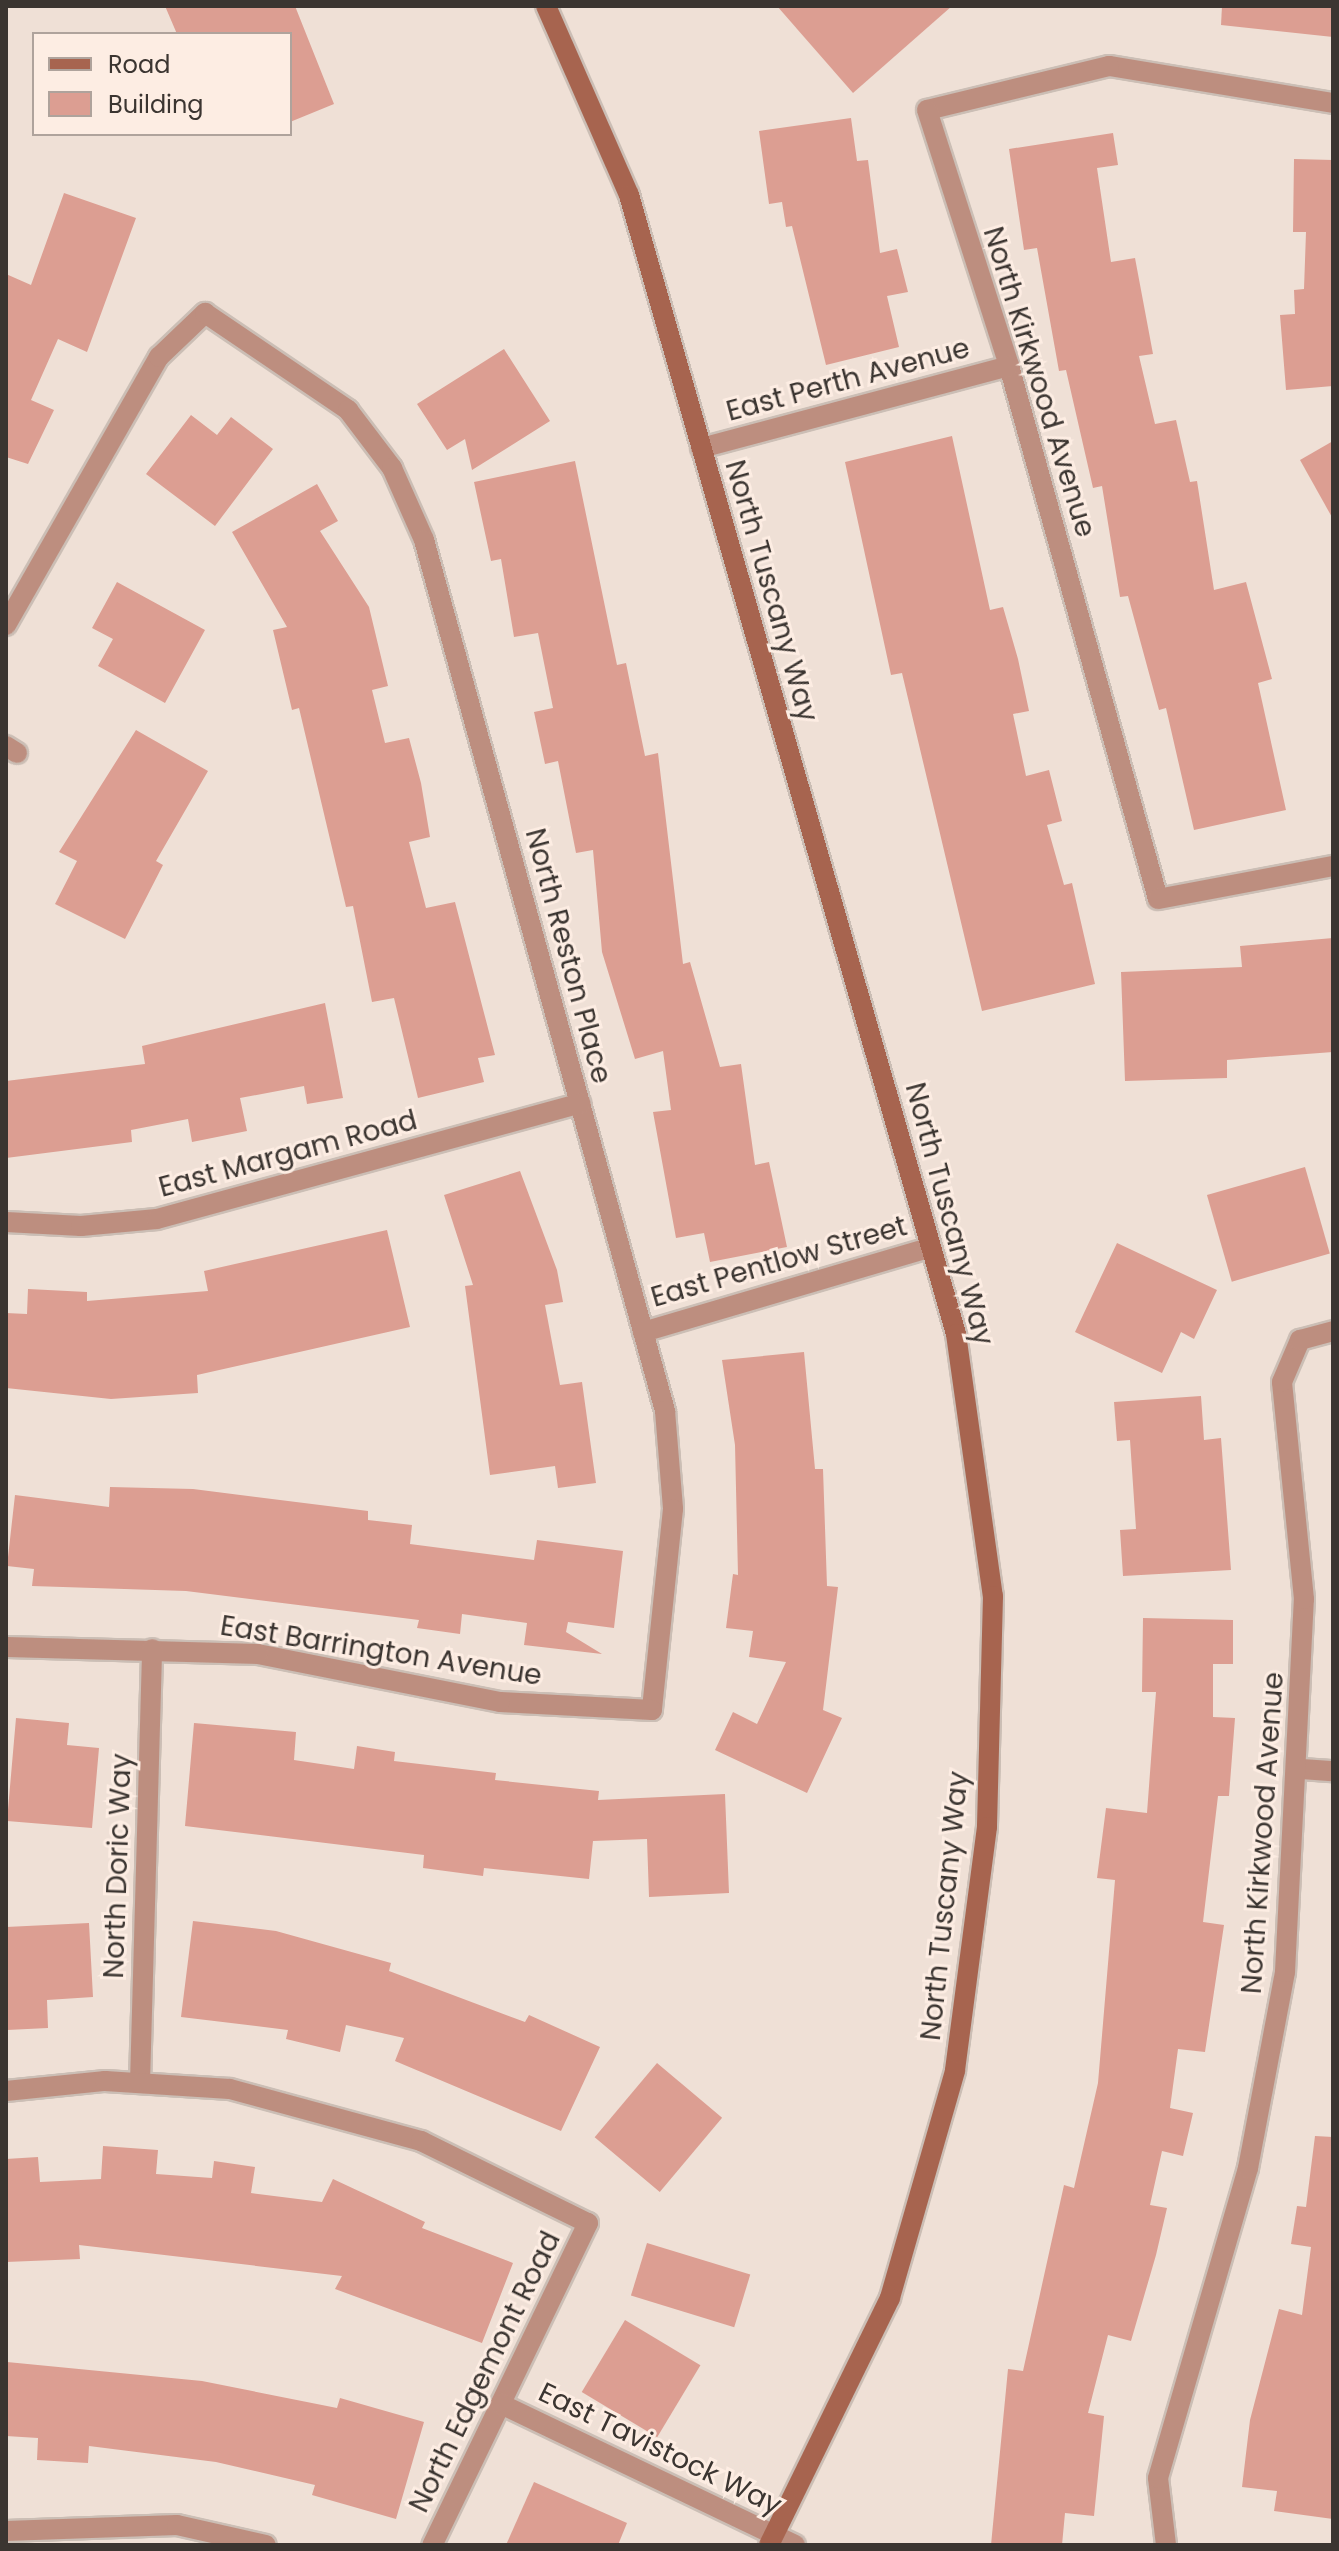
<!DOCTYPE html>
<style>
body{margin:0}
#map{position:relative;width:1339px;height:2551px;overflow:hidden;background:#efe0d6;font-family:Poppins,sans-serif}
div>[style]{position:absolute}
.building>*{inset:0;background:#dc9e92;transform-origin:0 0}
.roads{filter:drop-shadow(2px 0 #cbbeb5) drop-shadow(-2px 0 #cbbeb5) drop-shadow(0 2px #cbbeb5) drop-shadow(0 -2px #cbbeb5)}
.street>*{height:20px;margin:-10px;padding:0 10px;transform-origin:10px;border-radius:10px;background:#bd8e7f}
.secondary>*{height:20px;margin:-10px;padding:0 10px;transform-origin:10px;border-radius:10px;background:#a7644f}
span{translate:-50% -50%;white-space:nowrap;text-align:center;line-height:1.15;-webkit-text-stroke:6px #fdede3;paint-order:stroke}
.street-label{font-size:28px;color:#3b3531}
.frame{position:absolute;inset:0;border:8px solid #3b3531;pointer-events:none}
.legend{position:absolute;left:32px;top:32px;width:260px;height:104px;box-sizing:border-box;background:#fdede3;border:2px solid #afa39c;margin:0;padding:10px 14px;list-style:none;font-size:24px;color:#3b3531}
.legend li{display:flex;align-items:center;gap:16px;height:40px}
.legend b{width:40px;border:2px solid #afa39c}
</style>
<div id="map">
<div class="building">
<i style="clip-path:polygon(165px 6px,295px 6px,334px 104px,290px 122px,290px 34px,177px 34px)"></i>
<i style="clip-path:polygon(777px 6px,952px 6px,853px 93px)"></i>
<i style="clip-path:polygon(1222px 6px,1333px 6px,1333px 37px,1221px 25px)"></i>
<i style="clip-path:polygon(851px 118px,857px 161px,868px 160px,880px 253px,897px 249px,908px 292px,887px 296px,899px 347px,826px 365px,792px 226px,786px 227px,782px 202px,769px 204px,759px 131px)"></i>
<i style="clip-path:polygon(1113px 133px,1118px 165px,1097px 168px,1111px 262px,1135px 258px,1153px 354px,1139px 356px,1155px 424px,1176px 420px,1190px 482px,1197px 481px,1214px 590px,1246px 582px,1272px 679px,1258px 683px,1286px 810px,1194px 830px,1166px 708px,1159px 710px,1128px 596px,1120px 597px,1102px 486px,1093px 488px,1066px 370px,1059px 371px,1037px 248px,1024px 250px,1009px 149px)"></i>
<i style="clip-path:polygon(1294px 159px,1333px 160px,1333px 386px,1286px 390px,1280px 315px,1295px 314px,1294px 290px,1304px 289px,1306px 232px,1293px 232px)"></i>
<i style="clip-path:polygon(64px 193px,136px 218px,87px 352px,58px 339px,31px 400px,54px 410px,28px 464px,6px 457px,6px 274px,31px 285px)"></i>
<i style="clip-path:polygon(504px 349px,550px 421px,472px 470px,465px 439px,447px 450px,417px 404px)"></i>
<i style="clip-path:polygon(191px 415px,217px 435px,231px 417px,273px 449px,215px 526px,146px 474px)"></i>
<i style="clip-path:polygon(952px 436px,990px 610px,1003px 607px,1018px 659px,1029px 711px,1013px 714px,1026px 776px,1049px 770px,1062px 821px,1047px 825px,1064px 885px,1072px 883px,1095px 984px,982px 1011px,902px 673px,891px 675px,845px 462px)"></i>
<i style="clip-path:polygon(1333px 441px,1333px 519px,1300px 460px)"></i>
<i style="clip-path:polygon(575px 461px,617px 665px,626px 663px,645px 756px,658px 753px,683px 964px,690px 962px,720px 1067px,741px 1064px,755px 1165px,769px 1162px,787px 1247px,710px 1262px,704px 1233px,676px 1238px,653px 1112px,671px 1110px,663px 1051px,635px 1059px,602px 952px,593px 850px,576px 853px,558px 761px,545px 764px,534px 712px,553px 708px,538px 633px,514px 637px,501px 559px,491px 561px,474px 482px)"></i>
<i style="clip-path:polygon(317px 484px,338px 521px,320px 531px,369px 607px,388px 686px,372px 690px,385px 743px,409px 738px,421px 783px,430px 837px,409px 842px,426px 908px,455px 902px,495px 1055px,478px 1058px,484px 1082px,418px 1098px,394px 998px,372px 1002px,353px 906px,346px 907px,299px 708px,292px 710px,273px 630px,287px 627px,232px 532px)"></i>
<i style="clip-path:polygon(117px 582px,205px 630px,165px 703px,98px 666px,113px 639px,92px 628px)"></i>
<i style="clip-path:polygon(136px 730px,208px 771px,156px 861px,163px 865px,125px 939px,55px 904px,77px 861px,59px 852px)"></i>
<i style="clip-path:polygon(1333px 938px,1333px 1052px,1227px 1060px,1227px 1078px,1125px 1081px,1121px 972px,1242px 967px,1240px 946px)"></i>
<i style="clip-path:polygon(325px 1003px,343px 1098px,307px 1104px,304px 1086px,240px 1098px,247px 1131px,192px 1142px,188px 1119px,131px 1130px,132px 1142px,6px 1158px,6px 1081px,145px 1064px,142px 1046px)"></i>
<i style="left:1305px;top:1167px;width:90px;height:102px;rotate:74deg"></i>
<i style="clip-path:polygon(520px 1171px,557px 1270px,563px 1302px,545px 1305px,560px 1385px,582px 1382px,596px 1483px,558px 1488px,555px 1466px,490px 1475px,465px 1286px,473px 1285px,444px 1195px)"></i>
<i style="clip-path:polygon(387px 1230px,410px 1327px,197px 1375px,198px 1393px,111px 1399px,6px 1388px,6px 1313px,27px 1314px,28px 1289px,87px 1292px,87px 1301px,208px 1291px,204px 1271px)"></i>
<i style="clip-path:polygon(1117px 1243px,1217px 1290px,1194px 1339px,1181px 1332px,1162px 1373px,1075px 1332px)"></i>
<i style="clip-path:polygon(804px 1352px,815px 1469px,823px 1469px,827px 1586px,838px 1587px,823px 1710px,842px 1718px,807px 1793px,715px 1750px,733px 1712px,757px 1724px,786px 1662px,749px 1657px,753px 1631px,726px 1628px,733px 1574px,738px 1575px,735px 1445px,722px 1360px)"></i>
<i style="clip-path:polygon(1201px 1396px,1204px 1440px,1221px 1438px,1231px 1570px,1123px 1576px,1120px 1530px,1136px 1529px,1130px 1440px,1117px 1441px,1114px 1402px)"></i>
<i style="clip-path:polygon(110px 1487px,193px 1489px,368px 1511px,368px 1520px,412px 1525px,410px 1544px,534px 1560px,537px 1540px,623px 1551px,614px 1628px,568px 1622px,566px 1632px,602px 1654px,524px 1645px,527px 1623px,462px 1614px,460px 1634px,417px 1628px,419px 1620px,186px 1591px,32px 1586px,34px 1569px,7px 1566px,15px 1495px,109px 1507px)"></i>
<i style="clip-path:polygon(1143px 1618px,1233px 1620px,1233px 1664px,1213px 1664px,1213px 1717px,1235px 1718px,1229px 1796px,1218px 1796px,1203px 1922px,1224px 1925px,1205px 2052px,1178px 2049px,1170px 2108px,1193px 2113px,1183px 2156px,1162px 2151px,1150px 2205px,1167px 2208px,1156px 2255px,1131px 2341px,1108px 2335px,1088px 2413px,1104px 2416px,1094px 2516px,1065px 2513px,1062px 2545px,991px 2545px,1008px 2369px,1023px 2371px,1064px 2185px,1074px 2188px,1098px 2083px,1115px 1880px,1097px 1878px,1106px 1808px,1147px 1813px,1156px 1692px,1142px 1692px)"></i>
<i style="clip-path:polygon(16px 1718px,69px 1723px,67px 1745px,99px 1748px,92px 1828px,7px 1821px)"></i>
<i style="clip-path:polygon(194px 1723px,296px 1732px,294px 1760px,354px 1769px,357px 1746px,395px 1752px,394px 1761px,496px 1773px,495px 1780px,599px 1791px,598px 1800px,725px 1794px,729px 1893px,649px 1897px,647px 1839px,593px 1841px,589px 1879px,484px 1868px,483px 1876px,423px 1868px,424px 1855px,185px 1826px)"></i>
<i style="clip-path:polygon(193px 1921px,276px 1931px,391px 1963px,389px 1971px,525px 2022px,529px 2015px,600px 2047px,561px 2131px,395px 2061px,404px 2038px,346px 2025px,340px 2052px,286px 2039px,288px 2030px,181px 2017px)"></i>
<i style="clip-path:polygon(89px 1923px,93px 1997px,47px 2000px,48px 2028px,7px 2030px,6px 1927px)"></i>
<i style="left:657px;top:2063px;width:85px;height:97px;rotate:40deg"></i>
<i style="clip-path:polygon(1315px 2136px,1333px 2137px,1333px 2519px,1274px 2511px,1277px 2491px,1242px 2487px,1250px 2420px,1279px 2309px,1302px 2315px,1311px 2247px,1291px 2244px,1297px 2206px,1306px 2207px)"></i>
<i style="clip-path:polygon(103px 2146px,158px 2150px,156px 2174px,212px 2178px,214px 2161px,255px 2167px,251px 2193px,322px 2202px,333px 2179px,425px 2222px,422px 2228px,513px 2263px,482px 2343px,335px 2289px,342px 2276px,79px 2245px,80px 2259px,6px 2262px,6px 2159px,38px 2157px,40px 2182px,101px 2179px)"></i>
<i style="left:647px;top:2243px;width:108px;height:55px;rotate:17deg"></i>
<i style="left:625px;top:2320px;width:88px;height:84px;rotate:31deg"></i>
<i style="clip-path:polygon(7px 2362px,202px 2381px,337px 2408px,340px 2398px,424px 2422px,396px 2519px,312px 2495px,315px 2485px,216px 2462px,89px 2446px,88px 2463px,37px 2460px,38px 2438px,6px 2436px)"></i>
<i style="clip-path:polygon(534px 2482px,627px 2523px,618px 2545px,506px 2545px)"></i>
</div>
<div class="roads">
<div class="street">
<i style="left:1333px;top:103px;width:227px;rotate:-170.6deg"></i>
<i style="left:1109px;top:66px;width:187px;rotate:166.4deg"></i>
<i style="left:927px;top:110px;width:269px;rotate:72.2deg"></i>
<i style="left:1009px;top:366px;width:553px;rotate:74.38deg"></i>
<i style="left:1158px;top:899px;width:178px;rotate:-10.7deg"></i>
<i style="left:701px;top:448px;width:319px;rotate:-14.9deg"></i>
<i style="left:6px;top:625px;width:309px;rotate:-60.3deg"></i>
<i style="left:159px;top:357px;width:64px;rotate:-43.7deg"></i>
<i style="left:205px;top:313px;width:173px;rotate:34.1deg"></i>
<i style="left:348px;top:410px;width:73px;rotate:52.8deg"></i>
<i style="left:392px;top:468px;width:79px;rotate:66deg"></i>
<i style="left:424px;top:540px;width:904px;rotate:74.53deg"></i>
<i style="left:665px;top:1411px;width:98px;rotate:85.3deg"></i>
<i style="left:673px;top:1509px;width:202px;rotate:96deg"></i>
<i style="left:652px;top:1710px;width:152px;rotate:-177deg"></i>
<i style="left:500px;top:1702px;width:247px;rotate:-168.8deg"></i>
<i style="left:258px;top:1654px;width:252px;rotate:-178.4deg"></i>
<i style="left:6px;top:746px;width:13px;rotate:32deg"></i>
<i style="left:6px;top:1222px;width:75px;rotate:3.1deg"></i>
<i style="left:81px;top:1226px;width:76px;rotate:-5.3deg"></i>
<i style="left:157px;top:1219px;width:439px;rotate:-15.3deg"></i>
<i style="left:643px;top:1332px;width:300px;rotate:-16.4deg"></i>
<i style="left:1301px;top:1769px;width:32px;rotate:4deg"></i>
<i style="left:140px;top:2083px;width:434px;rotate:-88.4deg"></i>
<i style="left:6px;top:2091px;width:100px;rotate:-5.8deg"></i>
<i style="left:105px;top:2081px;width:125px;rotate:3.7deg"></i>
<i style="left:230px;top:2089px;width:198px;rotate:15.2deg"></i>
<i style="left:421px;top:2141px;width:186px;rotate:26.2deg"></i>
<i style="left:588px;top:2223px;width:358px;rotate:115.8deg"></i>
<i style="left:501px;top:2404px;width:326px;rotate:25.6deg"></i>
<i style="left:6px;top:2531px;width:171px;rotate:-2deg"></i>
<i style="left:177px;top:2525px;width:91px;rotate:12.7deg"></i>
<i style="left:1166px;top:2545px;width:67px;rotate:-96.8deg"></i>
<i style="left:1158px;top:2478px;width:323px;rotate:-73.8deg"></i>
<i style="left:1248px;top:2168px;width:199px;rotate:-79.3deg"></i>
<i style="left:1285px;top:1972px;width:373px;rotate:-87.1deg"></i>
<i style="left:1304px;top:1599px;width:218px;rotate:-95.8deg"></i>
<i style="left:1282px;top:1382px;width:46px;rotate:-66.8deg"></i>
<i style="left:1300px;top:1340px;width:34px;rotate:-15deg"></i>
</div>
<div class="secondary">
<i style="left:546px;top:6px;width:206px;rotate:66.3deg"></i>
<i style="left:629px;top:195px;width:1185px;rotate:73.98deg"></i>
<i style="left:956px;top:1334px;width:265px;rotate:82deg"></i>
<i style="left:993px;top:1596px;width:231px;rotate:91.5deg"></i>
<i style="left:987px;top:1827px;width:246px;rotate:97.5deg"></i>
<i style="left:955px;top:2071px;width:236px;rotate:106deg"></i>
<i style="left:890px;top:2298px;width:275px;rotate:116.1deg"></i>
</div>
</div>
<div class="street-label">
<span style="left:848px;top:380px;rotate:-15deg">East Perth Avenue</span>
<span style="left:1039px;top:382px;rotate:73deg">North Kirkwood Avenue</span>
<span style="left:771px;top:591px;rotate:74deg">North Tuscany Way</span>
<span style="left:568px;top:956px;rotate:75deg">North Reston Place</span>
<span style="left:288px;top:1154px;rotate:-15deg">East Margam Road</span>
<span style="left:949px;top:1214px;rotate:75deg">North Tuscany Way</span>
<span style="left:779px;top:1262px;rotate:-16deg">East Pentlow Street</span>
<span style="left:381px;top:1651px;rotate:9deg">East Barrington Avenue</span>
<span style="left:1263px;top:1833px;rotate:-86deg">North Kirkwood Avenue</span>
<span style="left:118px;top:1866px;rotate:-88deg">North Doric Way</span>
<span style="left:945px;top:1906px;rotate:-84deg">North Tuscany Way</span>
<span style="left:485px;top:2372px;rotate:-64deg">North Edgemont Road</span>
<span style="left:660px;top:2449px;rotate:26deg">East Tavistock Way</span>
</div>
<div class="frame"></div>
<ul class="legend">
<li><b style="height:10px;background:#a7644f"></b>Road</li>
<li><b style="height:22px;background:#dc9e92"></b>Building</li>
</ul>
</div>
